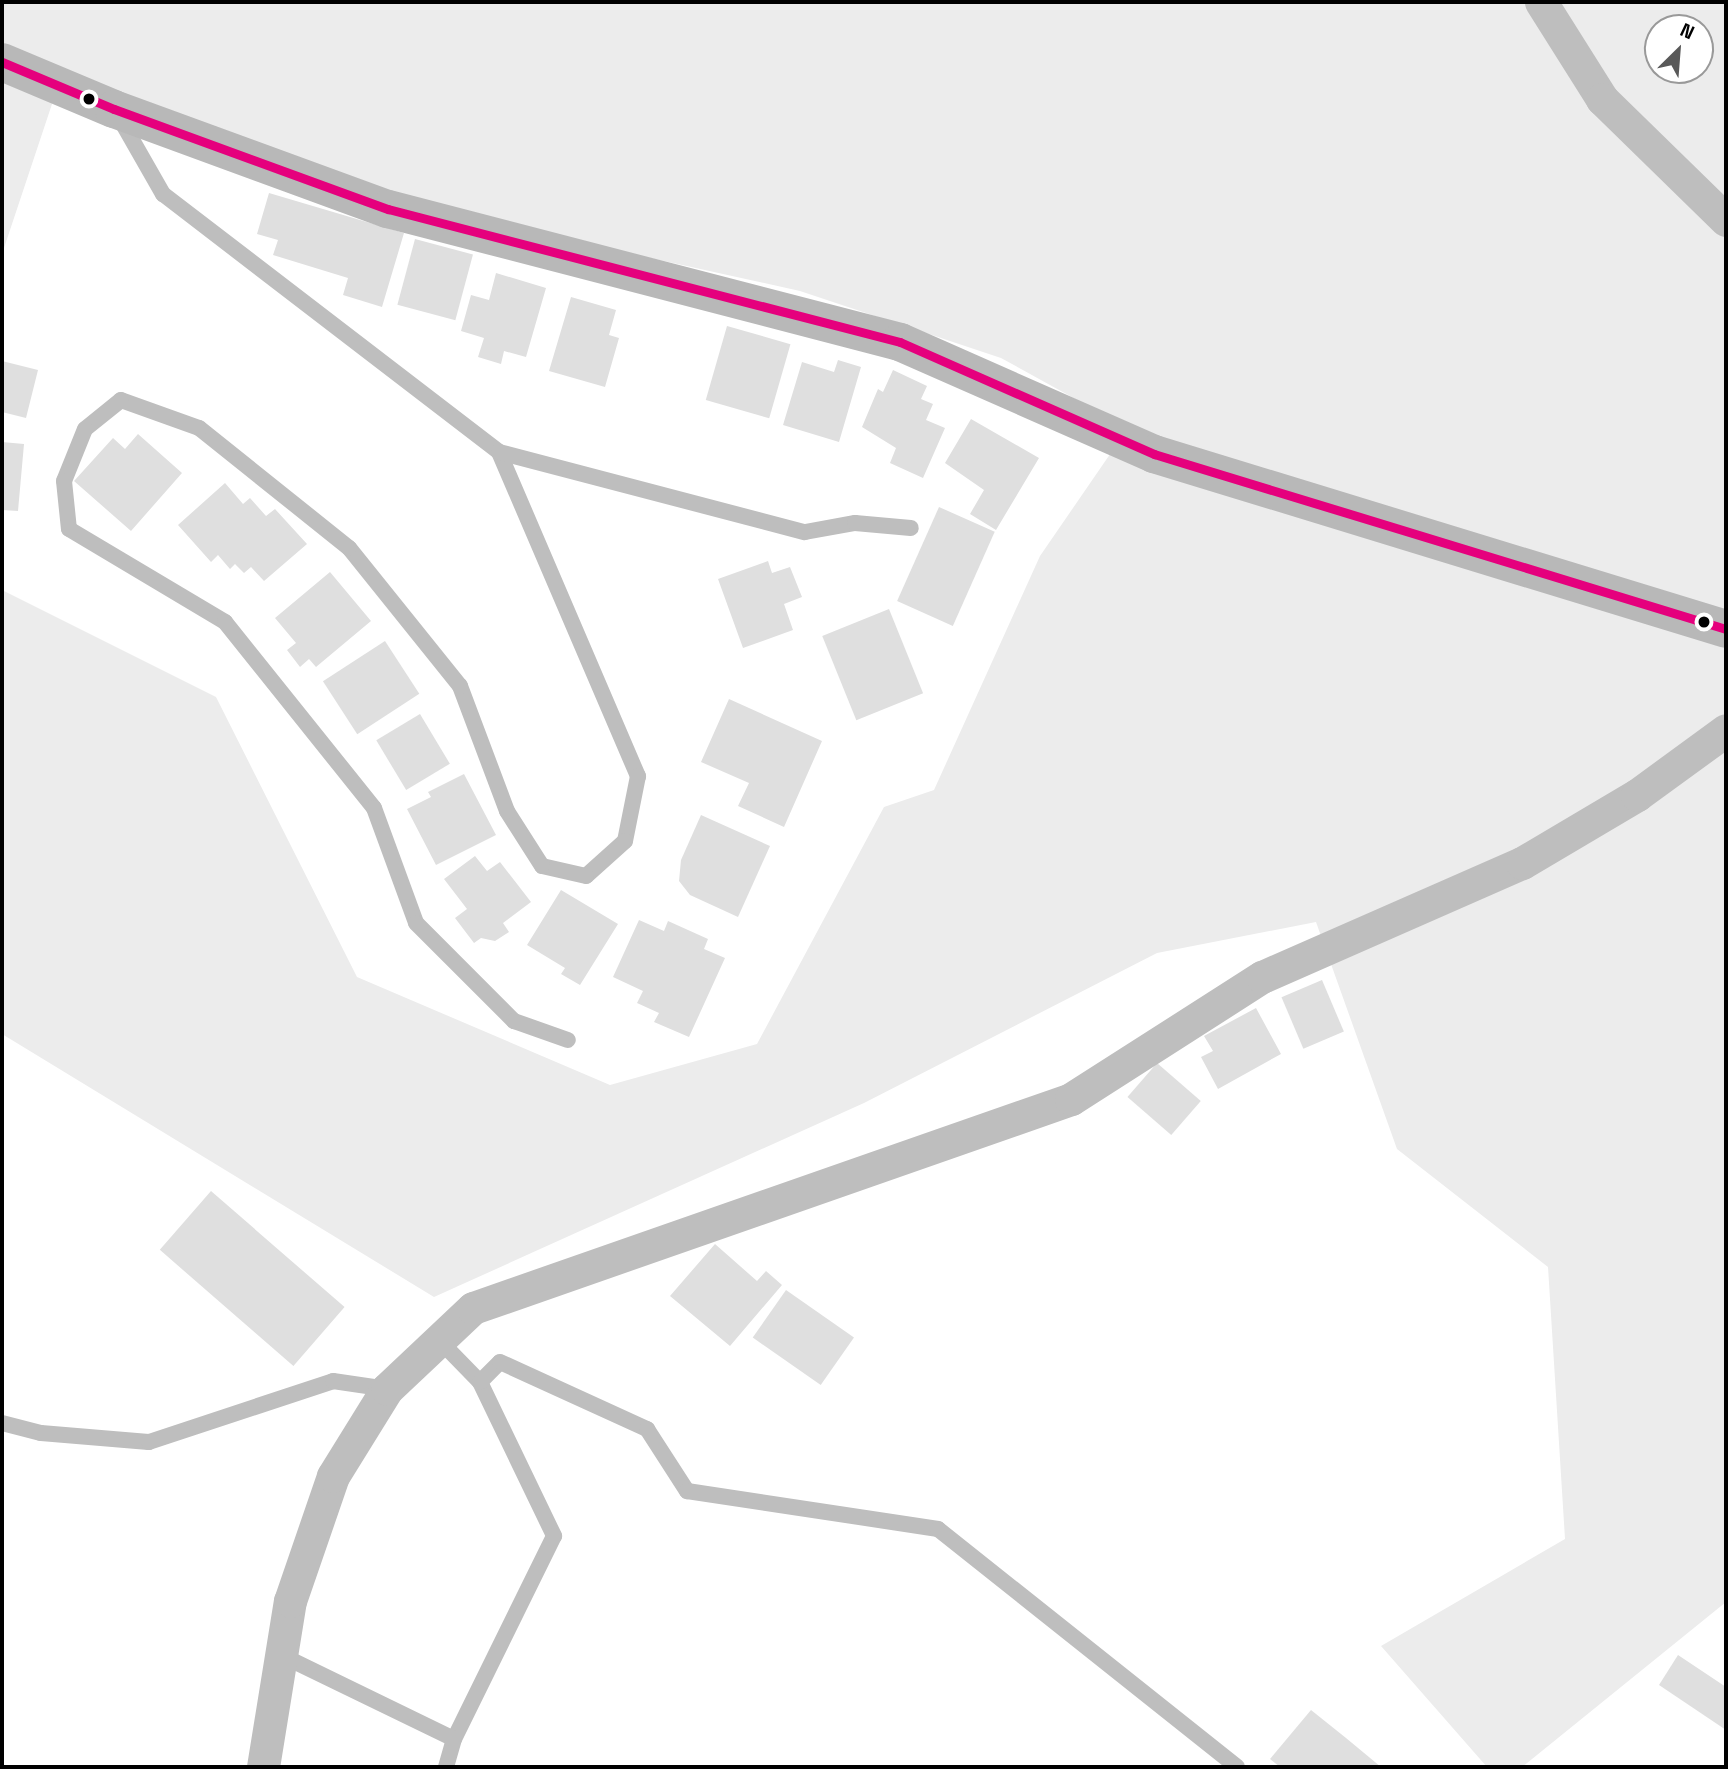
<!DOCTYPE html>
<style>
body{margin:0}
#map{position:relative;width:1728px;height:1769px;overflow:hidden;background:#fff;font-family:"Space Grotesk",sans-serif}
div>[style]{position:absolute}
.green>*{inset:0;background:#ececec}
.building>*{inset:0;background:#dfdfdf;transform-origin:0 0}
.lane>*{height:16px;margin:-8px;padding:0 8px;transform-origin:8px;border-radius:8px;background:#bebebe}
.street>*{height:33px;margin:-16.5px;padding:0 16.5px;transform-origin:16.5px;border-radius:16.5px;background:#bebebe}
.secondary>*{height:38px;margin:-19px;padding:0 19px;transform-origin:19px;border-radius:19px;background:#b8b8b8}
.bus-1>*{height:9px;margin:-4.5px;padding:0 4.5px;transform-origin:4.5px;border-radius:4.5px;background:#e5007d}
.dots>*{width:19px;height:19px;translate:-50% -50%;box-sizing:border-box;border:4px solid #fff;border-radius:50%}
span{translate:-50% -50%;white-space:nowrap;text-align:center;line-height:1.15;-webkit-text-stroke:6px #fff;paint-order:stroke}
.frame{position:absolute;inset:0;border:4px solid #000;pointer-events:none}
.north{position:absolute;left:1644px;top:14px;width:70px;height:70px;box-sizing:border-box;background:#fff;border:2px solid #999;border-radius:50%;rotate:25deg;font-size:19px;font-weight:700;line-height:28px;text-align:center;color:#000}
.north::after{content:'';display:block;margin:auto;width:24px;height:32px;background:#595959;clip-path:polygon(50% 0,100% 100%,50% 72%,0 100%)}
</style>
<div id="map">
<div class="green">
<i style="clip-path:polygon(evenodd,2px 2px,1726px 2px,1726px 1602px,1522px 1767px,1487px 1767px,1381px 1646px,1565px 1539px,1548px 1267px,1397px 1149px,1316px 922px,1157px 953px,864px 1103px,434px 1297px,2px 1034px,2px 590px,216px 697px,357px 977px,610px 1085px,757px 1044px,884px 807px,934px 790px,1040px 556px,1128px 428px,1001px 358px,800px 291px,369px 196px,53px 101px,2px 254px,2px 2px,1658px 28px,1700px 28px,1700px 70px,1658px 70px,1658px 28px)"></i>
</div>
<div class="building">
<i style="clip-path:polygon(269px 193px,404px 233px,382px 307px,343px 295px,348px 278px,273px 255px,278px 240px,257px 234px)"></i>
<i style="left:415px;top:239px;width:60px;height:68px;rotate:15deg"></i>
<i style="clip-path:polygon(496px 273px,546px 288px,526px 357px,504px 351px,501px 364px,478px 357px,484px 338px,461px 331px,471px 295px,489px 300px)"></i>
<i style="clip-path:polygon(571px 297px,616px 310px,609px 335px,619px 338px,605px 387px,549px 371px)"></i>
<i style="left:727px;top:326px;width:66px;height:77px;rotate:16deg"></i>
<i style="clip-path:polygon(838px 360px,861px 367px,839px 442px,783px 425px,802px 362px,834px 372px)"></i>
<i style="clip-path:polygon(2px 361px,38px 370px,26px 418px,2px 412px)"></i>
<i style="clip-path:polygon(893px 370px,927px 386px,921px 399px,933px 404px,926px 420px,945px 428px,923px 478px,890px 463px,896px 448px,862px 427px,878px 389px,883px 392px)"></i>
<i style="clip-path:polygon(971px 419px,1039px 458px,996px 530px,970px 514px,984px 490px,945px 463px)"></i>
<i style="clip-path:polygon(138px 434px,182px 473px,131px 531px,74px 481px,113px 438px,125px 449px)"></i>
<i style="clip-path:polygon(2px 442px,24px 444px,18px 511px,2px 510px)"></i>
<i style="clip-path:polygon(225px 483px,243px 504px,250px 498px,266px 516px,275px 509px,307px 544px,264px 581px,251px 567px,244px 573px,235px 564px,230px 569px,218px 555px,211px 562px,178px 525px)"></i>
<i style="left:939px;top:507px;width:61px;height:103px;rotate:24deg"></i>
<i style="clip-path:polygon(768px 561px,772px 573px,790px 567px,802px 597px,784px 604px,793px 630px,743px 648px,718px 579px)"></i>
<i style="clip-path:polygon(330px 572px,371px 621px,316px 667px,309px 659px,300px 667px,287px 650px,296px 643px,275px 618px)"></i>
<i style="left:889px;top:609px;width:91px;height:72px;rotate:68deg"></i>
<i style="left:385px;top:641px;width:63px;height:74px;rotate:57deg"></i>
<i style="clip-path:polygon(729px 699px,822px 741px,784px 827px,738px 806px,749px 783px,701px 762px)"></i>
<i style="left:420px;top:714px;width:58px;height:51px;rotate:59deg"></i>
<i style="clip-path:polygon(464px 774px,496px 835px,436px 865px,407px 809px,431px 797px,428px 792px)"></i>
<i style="clip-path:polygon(701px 815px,770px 846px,738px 917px,690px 895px,679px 881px,681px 860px)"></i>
<i style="clip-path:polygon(475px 856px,487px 871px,500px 862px,531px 902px,503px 923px,509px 932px,495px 941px,481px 938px,474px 943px,455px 918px,467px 909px,444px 879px)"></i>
<i style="clip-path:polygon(561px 890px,618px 924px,580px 985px,561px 974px,565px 968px,527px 945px)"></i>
<i style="clip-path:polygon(639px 920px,664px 931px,668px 921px,708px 939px,704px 949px,725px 958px,689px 1037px,654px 1022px,659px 1013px,637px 1003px,643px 991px,613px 977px)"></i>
<i style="left:1322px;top:980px;width:56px;height:44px;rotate:67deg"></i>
<i style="clip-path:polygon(1256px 1008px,1281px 1054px,1218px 1089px,1201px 1057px,1213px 1051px,1204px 1036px)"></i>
<i style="left:1157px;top:1063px;width:58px;height:45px;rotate:41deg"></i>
<i style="left:211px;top:1191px;width:177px;height:78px;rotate:41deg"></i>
<i style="clip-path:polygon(715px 1244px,757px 1281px,766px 1271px,782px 1285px,730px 1346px,670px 1296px)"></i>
<i style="left:786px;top:1290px;width:83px;height:58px;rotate:35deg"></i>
<i style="clip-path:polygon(1678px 1655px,1726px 1687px,1726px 1730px,1659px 1685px)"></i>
<i style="clip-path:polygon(1311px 1710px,1346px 1738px,1381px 1767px,1280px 1767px,1270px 1759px)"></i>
</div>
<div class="lane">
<i style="left:119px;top:117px;width:89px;rotate:60.3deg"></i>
<i style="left:163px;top:194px;width:424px;rotate:37.5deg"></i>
<i style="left:499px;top:452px;width:353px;rotate:66.8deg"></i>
<i style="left:638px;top:776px;width:66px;rotate:101.3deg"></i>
<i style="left:625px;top:841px;width:52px;rotate:138.1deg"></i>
<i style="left:586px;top:876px;width:45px;rotate:-167.2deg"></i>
<i style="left:542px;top:866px;width:65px;rotate:-122.5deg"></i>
<i style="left:507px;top:811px;width:134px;rotate:-110.6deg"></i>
<i style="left:460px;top:686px;width:177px;rotate:-128.8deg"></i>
<i style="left:349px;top:548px;width:192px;rotate:-141.3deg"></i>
<i style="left:199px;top:428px;width:83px;rotate:-160.3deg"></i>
<i style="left:121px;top:400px;width:46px;rotate:141.1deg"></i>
<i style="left:85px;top:429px;width:56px;rotate:112deg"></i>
<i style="left:64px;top:481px;width:48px;rotate:84.1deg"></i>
<i style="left:69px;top:529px;width:182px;rotate:30.8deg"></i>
<i style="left:225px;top:622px;width:238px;rotate:51.3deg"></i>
<i style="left:374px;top:808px;width:122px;rotate:69.9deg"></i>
<i style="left:416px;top:923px;width:139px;rotate:45deg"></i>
<i style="left:514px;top:1021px;width:57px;rotate:19.4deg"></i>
<i style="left:499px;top:452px;width:316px;rotate:14.7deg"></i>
<i style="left:805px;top:532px;width:51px;rotate:-10.2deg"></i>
<i style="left:855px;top:523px;width:56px;rotate:5.1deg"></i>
<i style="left:439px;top:1340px;width:59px;rotate:45.7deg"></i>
<i style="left:480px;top:1382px;width:171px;rotate:64.3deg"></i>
<i style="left:554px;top:1536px;width:226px;rotate:116.2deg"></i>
<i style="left:454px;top:1739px;width:29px;rotate:106deg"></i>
<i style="left:480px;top:1382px;width:28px;rotate:-45deg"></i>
<i style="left:500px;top:1362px;width:162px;rotate:24.5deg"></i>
<i style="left:647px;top:1429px;width:74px;rotate:57.2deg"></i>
<i style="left:687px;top:1491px;width:254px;rotate:8.6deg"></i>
<i style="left:938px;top:1529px;width:382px;rotate:38.5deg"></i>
<i style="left:2px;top:1423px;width:40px;rotate:14.4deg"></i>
<i style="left:41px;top:1433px;width:108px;rotate:4.8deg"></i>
<i style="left:149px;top:1442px;width:194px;rotate:-18.3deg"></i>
<i style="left:333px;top:1381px;width:55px;rotate:8.4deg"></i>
<i style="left:281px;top:1655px;width:192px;rotate:25.9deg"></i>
</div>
<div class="street">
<i style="left:1541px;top:2px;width:115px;rotate:57.8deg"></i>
<i style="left:1602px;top:99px;width:173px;rotate:44.3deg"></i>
<i style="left:263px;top:1767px;width:168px;rotate:-80.8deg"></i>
<i style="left:290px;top:1601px;width:132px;rotate:-71deg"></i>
<i style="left:333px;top:1476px;width:102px;rotate:-58.2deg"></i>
<i style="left:387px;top:1389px;width:118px;rotate:-43.3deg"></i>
<i style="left:473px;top:1308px;width:633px;rotate:-19.26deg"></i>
<i style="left:1071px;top:1099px;width:227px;rotate:-32.6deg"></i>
<i style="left:1262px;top:977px;width:284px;rotate:-23.7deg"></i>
<i style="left:1522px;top:863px;width:134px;rotate:-30.6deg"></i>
<i style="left:1637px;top:795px;width:110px;rotate:-36.1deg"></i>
</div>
<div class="secondary">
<i style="left:2px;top:62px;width:121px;rotate:22.8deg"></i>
<i style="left:114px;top:109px;width:292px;rotate:20.1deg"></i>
<i style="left:388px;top:209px;width:529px;rotate:14.56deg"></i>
<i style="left:900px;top:342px;width:278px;rotate:23.8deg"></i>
<i style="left:1154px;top:454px;width:598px;rotate:17.01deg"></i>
</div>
<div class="bus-1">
<i style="left:2px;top:62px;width:121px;rotate:22.8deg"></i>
<i style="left:114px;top:109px;width:292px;rotate:20.1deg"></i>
<i style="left:388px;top:209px;width:529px;rotate:14.56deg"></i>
<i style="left:900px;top:342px;width:278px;rotate:23.8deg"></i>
<i style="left:1154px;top:454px;width:598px;rotate:17.01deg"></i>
</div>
<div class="dots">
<i style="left:89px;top:99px;background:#000"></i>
<i style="left:1704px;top:622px;background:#000"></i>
</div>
<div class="frame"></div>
<div class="north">N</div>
</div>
